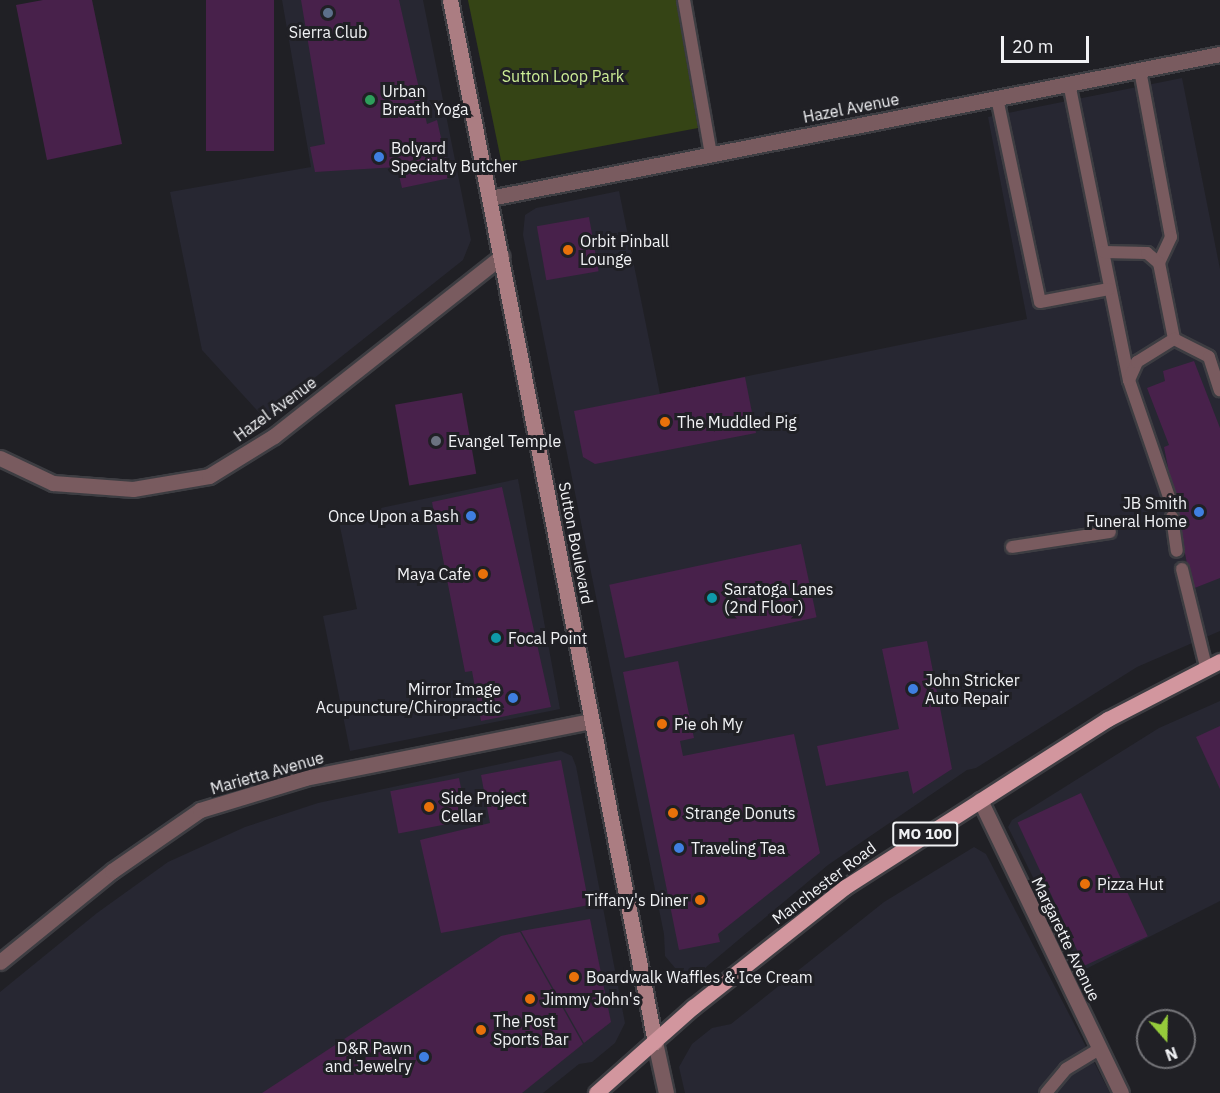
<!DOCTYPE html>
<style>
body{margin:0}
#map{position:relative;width:1220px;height:1093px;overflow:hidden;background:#202025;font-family:"IBM Plex Sans",sans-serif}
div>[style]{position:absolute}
.built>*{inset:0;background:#272732}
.green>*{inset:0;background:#354415}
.building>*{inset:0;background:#48214b;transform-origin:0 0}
.roads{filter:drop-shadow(2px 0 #3d3d42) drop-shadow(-2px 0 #3d3d42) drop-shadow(0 2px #3d3d42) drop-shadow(0 -2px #3d3d42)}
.lane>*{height:12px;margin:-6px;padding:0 6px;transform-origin:6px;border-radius:6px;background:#795b5f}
.street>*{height:15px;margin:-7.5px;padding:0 7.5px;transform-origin:7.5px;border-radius:7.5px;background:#795b5f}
.secondary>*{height:15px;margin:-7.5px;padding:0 7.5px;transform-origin:7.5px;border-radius:7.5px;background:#ab7d82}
.primary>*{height:15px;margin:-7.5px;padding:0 7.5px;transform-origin:7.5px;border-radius:7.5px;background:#d2969e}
.dots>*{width:16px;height:16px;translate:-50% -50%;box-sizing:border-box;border:3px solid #202025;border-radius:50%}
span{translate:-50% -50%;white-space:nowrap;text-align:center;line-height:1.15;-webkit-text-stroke:6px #202025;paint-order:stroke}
.shield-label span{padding:2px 4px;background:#202025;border:2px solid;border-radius:4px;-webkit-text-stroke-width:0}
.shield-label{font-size:15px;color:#f1f2f5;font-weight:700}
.poi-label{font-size:16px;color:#f1f2f5}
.left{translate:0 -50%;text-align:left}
.right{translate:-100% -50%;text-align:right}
.park-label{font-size:16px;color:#cced96}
.street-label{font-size:16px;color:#f1f2f5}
.north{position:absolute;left:1136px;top:1009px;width:60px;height:60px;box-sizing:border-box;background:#202025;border:2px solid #747478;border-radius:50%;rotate:160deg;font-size:16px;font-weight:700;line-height:24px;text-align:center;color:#f1f2f5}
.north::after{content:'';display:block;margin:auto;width:21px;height:27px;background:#95cc3b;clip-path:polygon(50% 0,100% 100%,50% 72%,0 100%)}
.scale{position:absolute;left:1001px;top:36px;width:88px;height:27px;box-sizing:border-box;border:3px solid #f1f2f5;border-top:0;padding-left:8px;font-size:18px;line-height:21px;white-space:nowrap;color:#f1f2f5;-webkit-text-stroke:4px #202025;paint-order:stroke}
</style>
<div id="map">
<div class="built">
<i style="clip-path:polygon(282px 0,423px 0,471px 240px,463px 260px,264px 418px,202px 350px,170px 192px,311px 167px)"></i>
<i style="clip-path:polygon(1182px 78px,1220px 269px,1220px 631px,1137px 667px,976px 768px,967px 770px,828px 865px,705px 968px,688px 972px,675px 968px,665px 956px,664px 934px,523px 235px,525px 215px,536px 208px,619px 191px,660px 394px,1027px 319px,988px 117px)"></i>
<i style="clip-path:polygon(518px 479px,560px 709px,350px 751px,323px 616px,357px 609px,338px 517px)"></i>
<i style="clip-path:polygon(1220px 701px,1220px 901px,1080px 972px,1012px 835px,1008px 827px,1012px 820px,1159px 728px)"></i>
<i style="clip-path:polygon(561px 751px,572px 756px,576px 766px,625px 1023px,615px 1043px,592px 1062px,579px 1064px,543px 1093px,0 1093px,0 992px,97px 913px,168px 862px,245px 827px,318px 803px)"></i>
<i style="clip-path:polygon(974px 847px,986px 854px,1110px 1093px,685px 1093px,679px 1067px,692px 1044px,712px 1028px,731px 1024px,884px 902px)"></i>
</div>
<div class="green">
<i style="clip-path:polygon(468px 0,676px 0,698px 128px,502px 165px)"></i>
</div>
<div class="building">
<i style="clip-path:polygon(43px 0,92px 0,122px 144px,47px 160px,16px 5px)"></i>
<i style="left:206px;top:0;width:68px;height:151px"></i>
<i style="clip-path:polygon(301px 0,399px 0,427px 124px,437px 120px,450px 178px,402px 188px,397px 167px,315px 172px,310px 147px,325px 144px)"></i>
<i style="left:589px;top:217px;width:55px;height:53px;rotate:80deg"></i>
<i style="clip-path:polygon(1194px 361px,1220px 428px,1220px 578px,1192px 589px,1164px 447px,1169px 445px,1147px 388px,1165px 381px,1163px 371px)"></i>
<i style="clip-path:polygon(745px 377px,756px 433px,595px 464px,583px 457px,574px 411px)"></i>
<i style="left:462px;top:393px;width:82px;height:68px;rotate:80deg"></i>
<i style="clip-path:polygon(502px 487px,551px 707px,481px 721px,472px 671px,465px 672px,432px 502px)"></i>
<i style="left:801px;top:544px;width:75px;height:196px;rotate:78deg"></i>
<i style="clip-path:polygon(927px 641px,952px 769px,913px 794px,908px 771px,826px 786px,817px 746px,899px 729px,882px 649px)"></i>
<i style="clip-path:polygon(678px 661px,694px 738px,680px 741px,683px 756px,794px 734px,820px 853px,718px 934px,720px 942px,679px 950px,623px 672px)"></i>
<i style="clip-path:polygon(1220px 726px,1220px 789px,1196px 737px)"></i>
<i style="clip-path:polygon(561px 760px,589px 905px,441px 933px,420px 840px,490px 823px,481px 775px)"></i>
<i style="left:459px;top:778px;width:43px;height:70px;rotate:79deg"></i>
<i style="left:1081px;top:793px;width:158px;height:70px;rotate:65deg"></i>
<i style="clip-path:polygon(590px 919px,611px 1022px,584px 1043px,521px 931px)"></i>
<i style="clip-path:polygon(520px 932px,583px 1044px,522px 1093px,262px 1093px,501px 936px)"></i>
</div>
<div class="roads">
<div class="lane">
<i style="left:684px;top:0;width:156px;rotate:80.1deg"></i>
<i style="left:1140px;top:70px;width:170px;rotate:79.5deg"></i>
<i style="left:1171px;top:237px;width:29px;rotate:115deg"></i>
<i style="left:1159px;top:263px;width:77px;rotate:78.8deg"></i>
<i style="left:1069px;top:83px;width:303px;rotate:78.6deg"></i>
<i style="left:997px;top:98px;width:208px;rotate:78.1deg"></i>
<i style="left:1040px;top:302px;width:70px;rotate:-10.7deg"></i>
<i style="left:1104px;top:252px;width:43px;rotate:1.3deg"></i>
<i style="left:1147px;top:253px;width:16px;rotate:40deg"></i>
<i style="left:1174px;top:339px;width:39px;rotate:27deg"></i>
<i style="left:1209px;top:357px;width:35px;rotate:72deg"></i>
<i style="left:1169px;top:497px;width:124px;rotate:-108.9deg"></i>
<i style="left:1129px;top:380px;width:20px;rotate:-66deg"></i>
<i style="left:1137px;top:362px;width:44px;rotate:-31.9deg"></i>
<i style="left:1172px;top:517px;width:34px;rotate:82deg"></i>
<i style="left:1012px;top:547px;width:99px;rotate:-8.7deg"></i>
<i style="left:1182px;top:569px;width:101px;rotate:76.2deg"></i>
<i style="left:1046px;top:1093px;width:31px;rotate:-50deg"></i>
<i style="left:1066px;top:1069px;width:39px;rotate:-31deg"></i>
</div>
<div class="street">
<i style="left:490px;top:198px;width:744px;rotate:-11.16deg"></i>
<i style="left:0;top:458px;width:59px;rotate:25.3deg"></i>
<i style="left:53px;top:483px;width:80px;rotate:4.3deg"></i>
<i style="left:133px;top:489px;width:77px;rotate:-9.7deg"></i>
<i style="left:209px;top:476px;width:76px;rotate:-31.6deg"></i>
<i style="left:274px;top:436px;width:290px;rotate:-38.3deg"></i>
<i style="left:980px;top:800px;width:325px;rotate:64.3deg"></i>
<i style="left:0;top:962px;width:144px;rotate:-39.1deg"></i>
<i style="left:112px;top:871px;width:107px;rotate:-34.7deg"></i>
<i style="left:200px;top:810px;width:110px;rotate:-16.9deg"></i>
<i style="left:305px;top:778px;width:292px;rotate:-11.3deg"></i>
<i style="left:655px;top:1042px;width:52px;rotate:77.8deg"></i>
</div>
<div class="secondary">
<i style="left:450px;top:0;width:1062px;rotate:78.87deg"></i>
</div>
<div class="primary">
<i style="left:596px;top:1093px;width:130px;rotate:-41.6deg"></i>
<i style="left:693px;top:1007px;width:194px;rotate:-38.3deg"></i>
<i style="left:845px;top:887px;width:312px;rotate:-32.6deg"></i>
<i style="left:1108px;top:719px;width:126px;rotate:-27.4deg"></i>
</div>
</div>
<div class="dots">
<i style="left:328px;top:13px;background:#5c6f8a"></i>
<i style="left:370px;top:100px;background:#2e9e5b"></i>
<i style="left:379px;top:157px;background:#3f7fe0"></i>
<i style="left:568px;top:250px;background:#e8710a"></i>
<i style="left:665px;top:422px;background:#e8710a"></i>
<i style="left:436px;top:441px;background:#6b7280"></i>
<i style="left:1199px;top:512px;background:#3f7fe0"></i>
<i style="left:471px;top:516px;background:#3f7fe0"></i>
<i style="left:483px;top:574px;background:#e8710a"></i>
<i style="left:712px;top:598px;background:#0f9aa8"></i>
<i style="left:496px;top:638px;background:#0f9aa8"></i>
<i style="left:913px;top:689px;background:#3f7fe0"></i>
<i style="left:513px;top:698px;background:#3f7fe0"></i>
<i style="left:662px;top:724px;background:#e8710a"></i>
<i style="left:429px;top:807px;background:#e8710a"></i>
<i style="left:673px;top:813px;background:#e8710a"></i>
<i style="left:679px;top:848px;background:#3f7fe0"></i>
<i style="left:1085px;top:884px;background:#e8710a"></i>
<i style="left:700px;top:900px;background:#e8710a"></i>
<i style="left:574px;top:977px;background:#e8710a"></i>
<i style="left:530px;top:999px;background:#e8710a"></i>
<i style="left:481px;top:1030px;background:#e8710a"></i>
<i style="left:424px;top:1057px;background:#3f7fe0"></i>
</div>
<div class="shield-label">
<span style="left:925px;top:834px">MO 100</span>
</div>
<div class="poi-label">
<span style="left:328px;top:32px">Sierra Club</span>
<span class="left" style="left:382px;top:100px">Urban<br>Breath Yoga</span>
<span class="left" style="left:391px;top:157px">Bolyard<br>Specialty Butcher</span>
<span class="left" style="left:580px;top:250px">Orbit Pinball<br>Lounge</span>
<span class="left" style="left:677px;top:422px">The Muddled Pig</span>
<span class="left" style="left:448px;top:441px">Evangel Temple</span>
<span class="right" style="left:1187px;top:512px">JB Smith<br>Funeral Home</span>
<span class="right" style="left:459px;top:516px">Once Upon a Bash</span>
<span class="right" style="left:471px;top:574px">Maya Cafe</span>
<span class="left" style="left:724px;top:598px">Saratoga Lanes<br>(2nd Floor)</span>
<span class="left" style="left:508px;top:638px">Focal Point</span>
<span class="left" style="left:925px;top:689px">John Stricker<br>Auto Repair</span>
<span class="right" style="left:501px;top:698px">Mirror Image<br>Acupuncture/Chiropractic</span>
<span class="left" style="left:674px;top:724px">Pie oh My</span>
<span class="left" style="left:441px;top:807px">Side Project<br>Cellar</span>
<span class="left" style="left:685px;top:813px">Strange Donuts</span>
<span class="left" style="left:691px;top:848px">Traveling Tea</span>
<span class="left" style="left:1097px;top:884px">Pizza Hut</span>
<span class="right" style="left:688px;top:900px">Tiffany's Diner</span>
<span class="left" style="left:586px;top:977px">Boardwalk Waffles &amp; Ice Cream</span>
<span class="left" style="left:542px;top:999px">Jimmy John's</span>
<span class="left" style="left:493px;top:1030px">The Post<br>Sports Bar</span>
<span class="right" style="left:412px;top:1057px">D&amp;R Pawn<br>and Jewelry</span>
</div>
<div class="park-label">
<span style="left:563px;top:76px">Sutton Loop Park</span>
</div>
<div class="street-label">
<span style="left:851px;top:108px;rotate:-11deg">Hazel Avenue</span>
<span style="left:275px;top:409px;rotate:-36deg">Hazel Avenue</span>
<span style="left:576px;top:543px;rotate:79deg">Sutton Boulevard</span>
<span style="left:267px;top:773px;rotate:-16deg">Marietta Avenue</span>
<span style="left:824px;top:883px;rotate:-37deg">Manchester Road</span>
<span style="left:1066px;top:939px;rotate:64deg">Margarette Avenue</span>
</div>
<div class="north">N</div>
<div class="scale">20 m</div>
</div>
